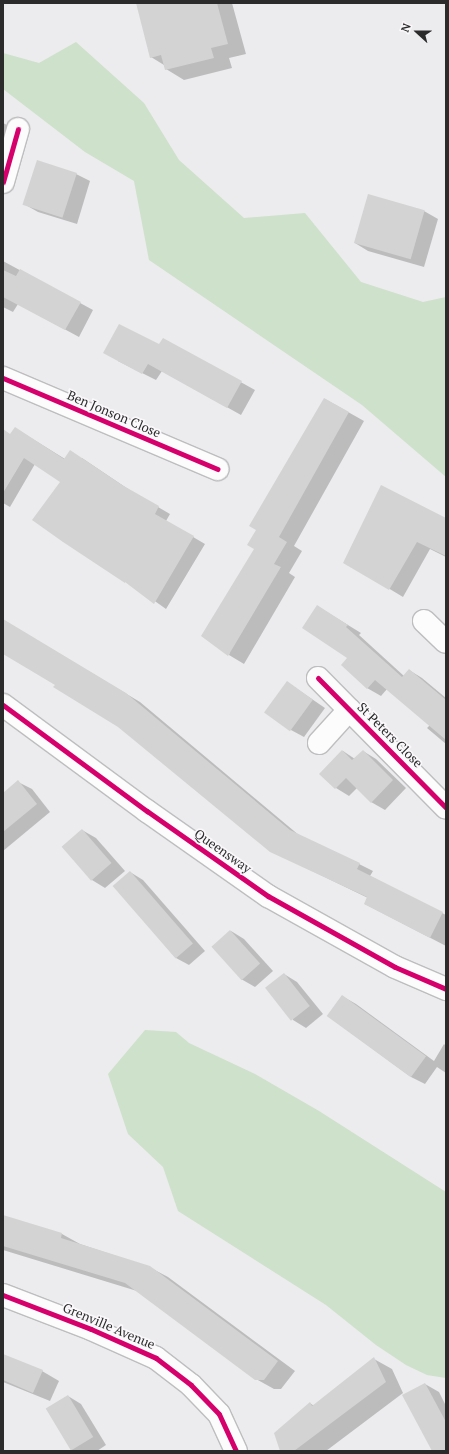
<!DOCTYPE html>
<style>
body{margin:0}
#map{position:relative;width:449px;height:1454px;overflow:hidden;background:#ecebed;font-family:"PT Serif",serif}
div>[style]{position:absolute}
.green>*{inset:0;background:#cde1cb}
.shadow>*{inset:0;background:#0003}
.building>*{inset:0;background:#d4d3d3;transform-origin:0 0}
.roads{filter:drop-shadow(1px 0 #bebdbf) drop-shadow(-1px 0 #bebdbf) drop-shadow(0 1px #bebdbf) drop-shadow(0 -1px #bebdbf)}
.street>*{height:22px;margin:-11px;padding:0 11px;transform-origin:11px;border-radius:11px;background:#fcfcfc}
.cycleway>*{height:5px;margin:-2.5px;padding:0 2.5px;transform-origin:2.5px;border-radius:2.5px;background:#d6006c}
span{translate:-50% -50%;white-space:nowrap;text-align:center;line-height:1.15;-webkit-text-stroke:3.5px #faf8fb;paint-order:stroke}
.street-label{font-size:13px;color:#2c2b2c}
.frame{position:absolute;inset:0;border:4px solid #2c2b2c;pointer-events:none}
.north{position:absolute;left:397px;top:12px;width:40px;height:40px;-webkit-text-stroke:3px #faf8fb;paint-order:stroke;rotate:291deg;font-size:11px;font-weight:700;line-height:16px;text-align:center;color:#2c2b2c}
.north::after{content:'';display:block;margin:auto;width:14px;height:18px;background:#2c2b2c;clip-path:polygon(50% 0,100% 100%,50% 72%,0 100%)}
</style>
<div id="map">
<div class="green">
<i style="clip-path:polygon(76px 42px,144px 103px,179px 160px,244px 218px,305px 213px,361px 282px,423px 302px,446px 297px,446px 477px,362px 405px,149px 260px,134px 181px,85px 152px,3px 89px,3px 53px,39px 63px)"></i>
<i style="clip-path:polygon(145px 1030px,176px 1032px,189px 1043px,255px 1074px,319px 1111px,446px 1192px,446px 1378px,427px 1375px,406px 1365px,376px 1345px,326px 1305px,178px 1211px,163px 1167px,128px 1134px,108px 1074px)"></i>
</div>
<div class="shadow">
<i style="clip-path:polygon(138px 3px,232px 3px,246px 54px,229px 58px,232px 68px,184px 80px,166px 69px,164px 65px,151px 57px)"></i>
<i style="clip-path:polygon(3px 123px,9px 126px,3px 144px)"></i>
<i style="clip-path:polygon(76px 174px,90px 181px,77px 224px,38px 212px,24px 204px)"></i>
<i style="clip-path:polygon(424px 211px,438px 219px,424px 267px,368px 251px,355px 243px)"></i>
<i style="clip-path:polygon(3px 261px,93px 310px,79px 337px,18px 304px,13px 312px,3px 307px)"></i>
<i style="clip-path:polygon(163px 339px,255px 390px,241px 415px,162px 371px,156px 380px,118px 361px,159px 346px)"></i>
<i style="clip-path:polygon(325px 399px,364px 421px,294px 546px,302px 551px,289px 573px,295px 577px,244px 664px,229px 655px,255px 548px)"></i>
<i style="clip-path:polygon(15px 428px,65px 459px,82px 458px,134px 493px,170px 514px,166px 521px,205px 544px,166px 609px,135px 587px,62px 482px,35px 464px,10px 507px,3px 503px,3px 430px,11px 435px)"></i>
<i style="clip-path:polygon(446px 519px,446px 557px,430px 549px,403px 597px,345px 562px)"></i>
<i style="clip-path:polygon(317px 606px,361px 633px,359px 635px,404px 676px,409px 670px,422px 678px,446px 698px,446px 744px,427px 728px,430px 725px,387px 689px,381px 696px,367px 688px)"></i>
<i style="clip-path:polygon(3px 620px,140px 702px,300px 836px,359px 864px,373px 871px,370px 876px,446px 915px,446px 946px,365px 904px,368px 898px,271px 851px,119px 726px,56px 684px,3px 653px)"></i>
<i style="clip-path:polygon(287px 682px,325px 708px,304px 737px,291px 730px)"></i>
<i style="clip-path:polygon(343px 751px,355px 759px,363px 751px,376px 759px,406px 788px,385px 810px,371px 802px,357px 788px,349px 796px,336px 788px)"></i>
<i style="clip-path:polygon(18px 782px,32px 789px,50px 812px,3px 851px,3px 794px)"></i>
<i style="clip-path:polygon(82px 830px,96px 838px,125px 871px,105px 888px,92px 880px,63px 847px)"></i>
<i style="clip-path:polygon(130px 872px,143px 880px,205px 951px,189px 965px,176px 958px,114px 886px)"></i>
<i style="clip-path:polygon(231px 931px,244px 939px,273px 971px,255px 987px,241px 979px)"></i>
<i style="clip-path:polygon(284px 974px,297px 982px,323px 1014px,306px 1028px,293px 1020px)"></i>
<i style="clip-path:polygon(342px 996px,356px 1004px,434px 1061px,444px 1044px,446px 1046px,446px 1073px,437px 1067px,425px 1084px,411px 1077px,328px 1016px)"></i>
<i style="clip-path:polygon(3px 1216px,62px 1234px,80px 1244px,149px 1267px,168px 1277px,295px 1371px,281px 1389px,274px 1389px,256px 1379px,137px 1291px,3px 1250px)"></i>
<i style="clip-path:polygon(3px 1355px,42px 1371px,59px 1381px,50px 1401px,3px 1382px)"></i>
<i style="clip-path:polygon(374px 1359px,392px 1369px,403px 1393px,326px 1451px,281px 1451px,310px 1403px,314px 1406px)"></i>
<i style="clip-path:polygon(425px 1384px,439px 1392px,446px 1406px,446px 1451px)"></i>
<i style="clip-path:polygon(68px 1396px,81px 1404px,106px 1445px,97px 1451px,72px 1450px)"></i>
</div>
<div class="building">
<i style="clip-path:polygon(136px 3px,217px 3px,228px 44px,211px 48px,214px 58px,165px 70px,161px 55px,150px 58px)"></i>
<i style="left:37px;top:160px;width:42px;height:47px;rotate:18deg"></i>
<i style="left:368px;top:194px;width:59px;height:51px;rotate:16deg"></i>
<i style="clip-path:polygon(20px 269px,81px 302px,65px 330px,3px 297px,3px 270px,16px 276px)"></i>
<i style="clip-path:polygon(119px 324px,159px 344px,163px 338px,242px 381px,227px 408px,148px 364px,142px 374px,103px 353px)"></i>
<i style="clip-path:polygon(324px 398px,349px 412px,279px 537px,287px 542px,274px 564px,281px 567px,228px 656px,201px 636px,254px 549px,247px 545px,256px 530px,249px 526px)"></i>
<i style="clip-path:polygon(15px 427px,64px 459px,70px 450px,122px 485px,159px 506px,155px 514px,194px 536px,154px 604px,125px 582px,125px 583px,63px 542px,32px 520px,60px 482px,24px 458px,3px 493px,3px 429px,10px 434px)"></i>
<i style="clip-path:polygon(381px 485px,446px 518px,446px 556px,417px 542px,389px 590px,343px 563px)"></i>
<i style="clip-path:polygon(317px 605px,348px 625px,346px 627px,402px 677px,409px 669px,446px 700px,446px 740px,375px 680px,367px 689px,341px 665px,347px 658px,302px 628px)"></i>
<i style="clip-path:polygon(3px 619px,126px 693px,290px 830px,360px 863px,357px 869px,443px 912px,430px 938px,364px 904px,367px 897px,270px 852px,118px 727px,53px 687px,55px 685px,3px 654px)"></i>
<i style="left:287px;top:681px;width:32px;height:39px;rotate:36deg"></i>
<i style="clip-path:polygon(342px 750px,352px 760px,363px 750px,393px 780px,371px 803px,346px 778px,335px 789px,319px 774px)"></i>
<i style="clip-path:polygon(18px 780px,37px 804px,3px 832px,3px 793px)"></i>
<i style="left:82px;top:829px;width:45px;height:27px;rotate:49deg"></i>
<i style="left:130px;top:871px;width:96px;height:23px;rotate:49deg"></i>
<i style="left:230px;top:930px;width:45px;height:25px;rotate:48deg"></i>
<i style="left:284px;top:973px;width:42px;height:24px;rotate:52deg"></i>
<i style="left:342px;top:995px;width:104px;height:26px;rotate:36deg"></i>
<i style="clip-path:polygon(3px 1215px,62px 1233px,61px 1238px,150px 1266px,278px 1361px,264px 1380px,255px 1380px,125px 1283px,3px 1246px)"></i>
<i style="clip-path:polygon(3px 1354px,43px 1370px,33px 1393px,3px 1380px)"></i>
<i style="clip-path:polygon(374px 1357px,386px 1382px,294px 1451px,280px 1451px,274px 1433px,310px 1402px,312px 1406px)"></i>
<i style="clip-path:polygon(425px 1383px,446px 1422px,446px 1451px,432px 1451px,402px 1395px)"></i>
<i style="left:68px;top:1395px;width:49px;height:26px;rotate:59deg"></i>
</div>
<div class="roads">
<div class="street">
<i style="left:3px;top:182px;width:55px;rotate:-74.2deg"></i>
<i style="left:3px;top:378px;width:233px;rotate:23deg"></i>
<i style="left:424px;top:621px;width:30px;rotate:44deg"></i>
<i style="left:318px;top:678px;width:182px;rotate:45.4deg"></i>
<i style="left:3px;top:705px;width:179px;rotate:36.4deg"></i>
<i style="left:147px;top:811px;width:148px;rotate:35.1deg"></i>
<i style="left:268px;top:896px;width:145px;rotate:29.2deg"></i>
<i style="left:395px;top:967px;width:56px;rotate:23.3deg"></i>
<i style="left:319px;top:743px;width:45px;rotate:-47.7deg"></i>
<i style="left:3px;top:1295px;width:94px;rotate:21.1deg"></i>
<i style="left:91px;top:1329px;width:71px;rotate:24deg"></i>
<i style="left:156px;top:1358px;width:44px;rotate:37.6deg"></i>
<i style="left:191px;top:1385px;width:40px;rotate:46deg"></i>
<i style="left:219px;top:1414px;width:41px;rotate:65.3deg"></i>
</div>
</div>
<div class="cycleway">
<i style="left:3px;top:182px;width:55px;rotate:-74.2deg"></i>
<i style="left:3px;top:378px;width:233px;rotate:23deg"></i>
<i style="left:318px;top:678px;width:182px;rotate:45.4deg"></i>
<i style="left:3px;top:705px;width:179px;rotate:36.4deg"></i>
<i style="left:147px;top:811px;width:148px;rotate:35.1deg"></i>
<i style="left:268px;top:896px;width:145px;rotate:29.2deg"></i>
<i style="left:395px;top:967px;width:56px;rotate:23.3deg"></i>
<i style="left:3px;top:1295px;width:94px;rotate:21.1deg"></i>
<i style="left:91px;top:1329px;width:71px;rotate:24deg"></i>
<i style="left:156px;top:1358px;width:44px;rotate:37.6deg"></i>
<i style="left:191px;top:1385px;width:40px;rotate:46deg"></i>
<i style="left:219px;top:1414px;width:41px;rotate:65.3deg"></i>
</div>
<div class="street-label">
<span style="left:114px;top:414px;rotate:23deg">Ben Jonson Close</span>
<span style="left:390px;top:735px;rotate:45deg">St Peters Close</span>
<span style="left:223px;top:851px;rotate:35deg">Queensway</span>
<span style="left:109px;top:1326px;rotate:23deg">Grenville Avenue</span>
</div>
<div class="frame"></div>
<div class="north">N</div>
</div>
